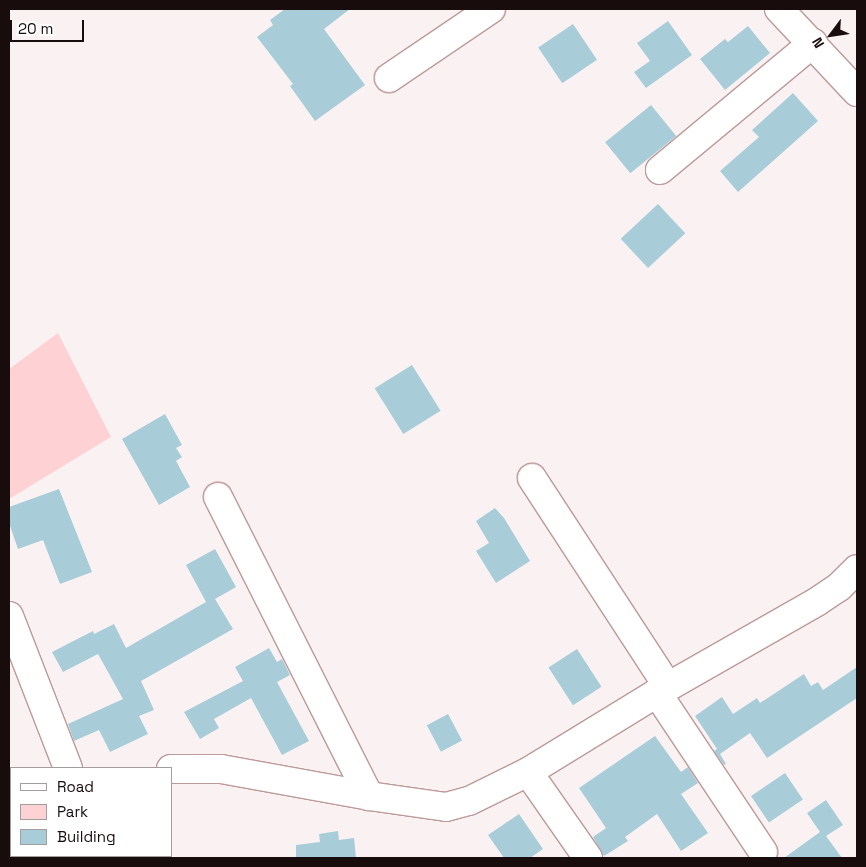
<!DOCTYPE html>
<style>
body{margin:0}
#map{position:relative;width:866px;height:867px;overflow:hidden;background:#faf2f2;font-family:"Space Grotesk",sans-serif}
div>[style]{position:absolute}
.green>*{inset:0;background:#fed2d4}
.building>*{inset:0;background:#a8cdd9;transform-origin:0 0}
.roads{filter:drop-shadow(1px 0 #bc999a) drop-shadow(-1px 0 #bc999a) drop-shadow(0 1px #bc999a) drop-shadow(0 -1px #bc999a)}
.street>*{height:28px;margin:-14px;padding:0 14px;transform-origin:14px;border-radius:14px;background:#fff}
span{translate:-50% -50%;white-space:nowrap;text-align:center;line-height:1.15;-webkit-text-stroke:4.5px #fff;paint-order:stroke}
.frame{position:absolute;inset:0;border:10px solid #180c0d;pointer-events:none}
.legend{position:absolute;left:10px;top:767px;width:162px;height:90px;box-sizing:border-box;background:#fff;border:1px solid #a39e9e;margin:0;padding:6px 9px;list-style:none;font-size:15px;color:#180c0d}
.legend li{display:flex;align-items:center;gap:10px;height:25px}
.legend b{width:25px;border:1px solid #a39e9e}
.north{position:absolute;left:806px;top:10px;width:50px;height:50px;-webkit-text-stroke:4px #fff;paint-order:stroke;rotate:239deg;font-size:14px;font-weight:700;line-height:20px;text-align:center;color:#180c0d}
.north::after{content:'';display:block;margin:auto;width:18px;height:22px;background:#180c0d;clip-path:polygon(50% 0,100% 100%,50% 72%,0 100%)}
.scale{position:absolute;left:10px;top:20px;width:74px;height:22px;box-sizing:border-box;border:2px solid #180c0d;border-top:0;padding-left:6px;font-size:15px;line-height:18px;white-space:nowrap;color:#180c0d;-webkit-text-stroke:4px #fff;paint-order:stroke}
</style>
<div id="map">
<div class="green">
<i style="clip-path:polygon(58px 333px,111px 437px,9px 499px,9px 369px)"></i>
</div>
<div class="building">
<i style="clip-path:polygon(285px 9px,350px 9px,324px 29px,365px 85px,315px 121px,290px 86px,293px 84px,257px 37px,273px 25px,270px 20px)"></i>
<i style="clip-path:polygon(668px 21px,692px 55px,646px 88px,634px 72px,650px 61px,637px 43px)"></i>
<i style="left:573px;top:24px;width:43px;height:42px;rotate:56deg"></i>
<i style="clip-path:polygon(748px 26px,770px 53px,725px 90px,700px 59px,725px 39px,728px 42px)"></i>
<i style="clip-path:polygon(793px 93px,818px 121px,738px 192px,720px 171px,759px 137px,752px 130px)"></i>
<i style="left:651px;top:105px;width:40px;height:59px;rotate:51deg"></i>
<i style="left:658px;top:204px;width:40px;height:51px;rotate:47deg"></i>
<i style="left:412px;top:365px;width:54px;height:44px;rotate:58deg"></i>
<i style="clip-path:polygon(165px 414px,182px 445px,176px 448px,182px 457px,176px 461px,190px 487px,159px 505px,122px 439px)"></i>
<i style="clip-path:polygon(59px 489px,92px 572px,60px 584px,43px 540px,18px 549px,9px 523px,9px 507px)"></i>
<i style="clip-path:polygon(495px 508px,504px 518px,530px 561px,496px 583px,476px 551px,489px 543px,476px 521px)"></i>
<i style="clip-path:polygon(215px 549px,236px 587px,215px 599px,233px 629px,141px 681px,154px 710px,139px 716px,148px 734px,110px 752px,99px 730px,74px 741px,68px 724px,123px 699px,98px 654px,63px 672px,52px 652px,93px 631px,94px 634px,114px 624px,126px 648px,206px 602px,186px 565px)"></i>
<i style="clip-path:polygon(269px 648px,277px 662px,282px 659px,290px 675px,277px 682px,309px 741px,282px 755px,251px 698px,214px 719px,219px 728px,200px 739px,184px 712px,243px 681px,235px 667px)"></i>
<i style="left:577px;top:649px;width:45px;height:34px;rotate:57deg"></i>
<i style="clip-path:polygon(857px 667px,857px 698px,767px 758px,750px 733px,720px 754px,726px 764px,724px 765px,714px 751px,717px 749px,695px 716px,722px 697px,733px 714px,757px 698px,760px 703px,804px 674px,811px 686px,818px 682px,823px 690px)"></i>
<i style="left:448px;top:714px;width:30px;height:24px;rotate:62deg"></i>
<i style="clip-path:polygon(655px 736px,681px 772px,688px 767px,698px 783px,681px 794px,708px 833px,681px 851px,657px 814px,625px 837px,628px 841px,604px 856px,593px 837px,606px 828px,579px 788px)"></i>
<i style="left:785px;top:773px;width:32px;height:41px;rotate:56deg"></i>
<i style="clip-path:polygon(826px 800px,843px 825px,826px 836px,842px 858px,784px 858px,820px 832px,807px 813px)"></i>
<i style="clip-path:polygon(519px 814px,543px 849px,530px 858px,504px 858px,488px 835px)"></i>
<i style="clip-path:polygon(338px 831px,339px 840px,354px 838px,356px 858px,296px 858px,296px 845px,320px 842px,319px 834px)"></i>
</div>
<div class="roads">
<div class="street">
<i style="left:779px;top:9px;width:114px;rotate:46.8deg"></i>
<i style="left:389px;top:78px;width:123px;rotate:-34.1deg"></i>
<i style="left:660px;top:170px;width:199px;rotate:-39.7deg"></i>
<i style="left:532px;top:478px;width:249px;rotate:56.9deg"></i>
<i style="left:218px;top:497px;width:335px;rotate:63.2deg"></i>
<i style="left:9px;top:616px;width:163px;rotate:68.8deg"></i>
<i style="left:657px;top:693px;width:191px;rotate:56.3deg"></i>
<i style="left:171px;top:769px;width:50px"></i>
<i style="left:221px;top:769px;width:150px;rotate:10.3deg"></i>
<i style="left:369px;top:796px;width:78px;rotate:8.1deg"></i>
<i style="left:446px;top:807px;width:24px;rotate:-15deg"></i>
<i style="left:469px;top:801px;width:66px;rotate:-26.2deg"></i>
<i style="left:528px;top:772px;width:151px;rotate:-31.5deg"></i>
<i style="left:657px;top:693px;width:185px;rotate:-29.7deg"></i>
<i style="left:818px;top:601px;width:25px;rotate:-34deg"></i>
<i style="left:839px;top:587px;width:25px;rotate:-45deg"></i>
<i style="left:528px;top:772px;width:105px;rotate:55.1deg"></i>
<i style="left:9px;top:795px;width:2px;rotate:-27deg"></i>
</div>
</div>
<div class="frame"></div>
<ul class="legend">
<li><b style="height:6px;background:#fff"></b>Road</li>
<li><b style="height:14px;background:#fed2d4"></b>Park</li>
<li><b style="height:14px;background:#a8cdd9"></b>Building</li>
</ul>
<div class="north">N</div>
<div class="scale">20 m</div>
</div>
